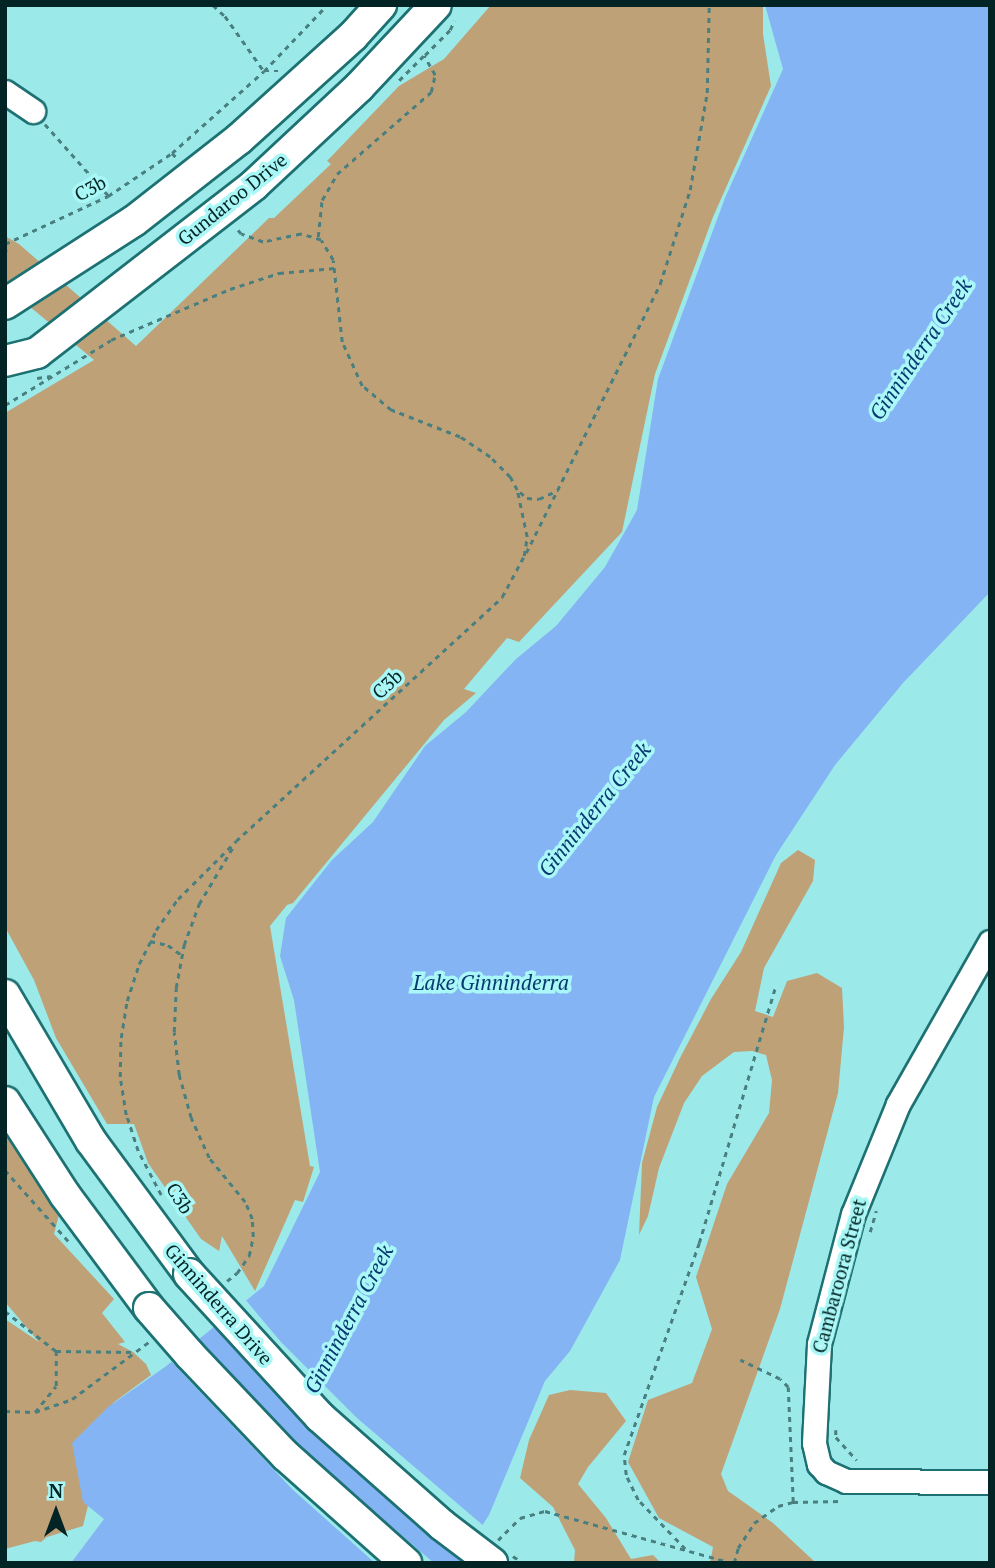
<!DOCTYPE html>
<style>
body{margin:0}
#map{position:relative;width:995px;height:1568px;overflow:hidden;background:#9ce9e9;font-family:"PT Serif",serif}
div>[style]{position:absolute}
.green>*{inset:0;background:#bfa177}
.water>*{inset:0;background:#84b4f3}
.pier>*{inset:0;background:#9ce9e9}
.path>*{height:2.5px;margin-top:-1.25px;transform-origin:0;background:repeating-linear-gradient(90deg,#497f7f 0 5px,transparent 0 10px)}
.roads{filter:drop-shadow(2px 0 #1d7172) drop-shadow(-2px 0 #1d7172) drop-shadow(0 2px #1d7172) drop-shadow(0 -2px #1d7172)}
.minor>*{height:23px;margin:-11.5px;padding:0 11.5px;transform-origin:11.5px;border-radius:11.5px;background:#fff}
.major>*{height:30px;margin:-15px;padding:0 15px;transform-origin:15px;border-radius:15px;background:#fff}
.path-bridge>*{height:2.5px;margin-top:-1.25px;transform-origin:0;background:repeating-linear-gradient(90deg,#497f7f 0 5px,transparent 0 10px)}
.bridges{filter:drop-shadow(2px 0 #1d7172) drop-shadow(-2px 0 #1d7172) drop-shadow(0 2px #1d7172) drop-shadow(0 -2px #1d7172)}
.major-bridge>*{height:30px;margin:-15px;padding:0 15px;transform-origin:15px;border-radius:15px;background:#fff}
span{translate:-50% -50%;white-space:nowrap;text-align:center;line-height:1.15;-webkit-text-stroke:7px #a9f7f6;paint-order:stroke}
.street-label{font-size:19px;color:#022424}
.water-label{font-size:21px;color:#08386f;font-style:italic}
.frame{position:absolute;inset:0;border:7px solid #022424;pointer-events:none}
.north{position:absolute;left:21px;top:1477px;width:70px;height:70px;-webkit-text-stroke:5px #a9f7f6;paint-order:stroke;rotate:0deg;font-size:19px;font-weight:700;line-height:28px;text-align:center;color:#022424}
.north::after{content:'';display:block;margin:auto;width:24px;height:32px;background:#022424;clip-path:polygon(50% 0,100% 100%,50% 72%,0 100%)}
</style>
<div id="map">
<div class="green">
<i style="clip-path:polygon(491px 5px,763px 5px,763px 34px,771px 86px,713px 217px,655px 374px,622px 532px,519px 642px,507px 638px,464px 689px,476px 693px,444px 720px,293px 903px,287px 905px,270px 926px,310px 1166px,314px 1167px,303px 1202px,295px 1200px,255px 1291px,222px 1236px,219px 1251px,201px 1239px,148px 1163px,134px 1124px,107px 1124px,56px 1038px,34px 980px,5px 927px,5px 413px,94px 360px,5px 286px,5px 236px,19px 244px,136px 346px,269px 218px,274px 218px,331px 164px,327px 161px,399px 86px,444px 59px)"></i>
<i style="clip-path:polygon(798px 850px,815px 860px,813px 881px,764px 968px,755px 1011px,773px 1017px,787px 981px,817px 973px,842px 988px,844px 1027px,838px 1093px,780px 1309px,721px 1474px,728px 1491px,773px 1523px,816px 1563px,710px 1563px,713px 1547px,659px 1518px,628px 1462px,648px 1400px,692px 1383px,712px 1329px,696px 1277px,727px 1184px,769px 1113px,772px 1080px,766px 1055px,752px 1051px,734px 1052px,702px 1076px,684px 1103px,659px 1168px,648px 1216px,639px 1235px,642px 1163px,657px 1107px,680px 1058px,711px 999px,741px 952px,781px 863px)"></i>
<i style="clip-path:polygon(5px 1128px,60px 1211px,54px 1234px,114px 1299px,102px 1313px,125px 1342px,118px 1344px,133px 1352px,146px 1364px,151px 1375px,113px 1403px,83px 1526px,47px 1537px,41px 1542px,35px 1541px,5px 1549px,5px 1319px,39px 1342px,5px 1302px)"></i>
<i style="clip-path:polygon(570px 1390px,606px 1393px,626px 1421px,588px 1467px,578px 1484px,606px 1518px,631px 1559px,653px 1555px,661px 1563px,574px 1563px,575px 1550px,553px 1507px,520px 1478px,529px 1440px,549px 1395px)"></i>
</div>
<div class="water">
<i style="clip-path:polygon(765px 5px,990px 5px,990px 592px,903px 683px,835px 765px,776px 855px,654px 1097px,620px 1260px,570px 1351px,545px 1381px,489px 1515px,458px 1563px,71px 1563px,104px 1519px,83px 1502px,72px 1443px,108px 1407px,165px 1367px,264px 1286px,320px 1172px,294px 1000px,280px 956px,286px 918px,332px 860px,373px 822px,425px 746px,466px 712px,516px 659px,556px 626px,605px 567px,637px 510px,658px 379px,725px 198px,783px 69px)"></i>
</div>
<div class="pier">
<i style="clip-path:polygon(244px 1298px,281px 1342px,357px 1418px,485px 1527px,464px 1560px,416px 1523px,331px 1448px,252px 1368px,213px 1323px)"></i>
<i style="clip-path:polygon(197px 1336px,236px 1381px,316px 1462px,434px 1563px,375px 1563px,292px 1489px,169px 1359px)"></i>
</div>
<div class="path">
<i style="left:213px;top:5px;width:16px;rotate:43deg"></i>
<i style="left:225px;top:16px;width:67px;rotate:54.7deg"></i>
<i style="left:264px;top:71px;width:14px"></i>
<i style="left:425px;top:55px;width:35px;rotate:-45deg"></i>
<i style="left:450px;top:30px;width:10px;rotate:-66deg"></i>
<i style="left:45px;top:124px;width:95px;rotate:48.4deg"></i>
<i style="left:172px;top:153px;width:123px;rotate:-41.7deg"></i>
<i style="left:264px;top:71px;width:91px;rotate:-46.3deg"></i>
<i style="left:318px;top:237px;width:37px;rotate:-84deg"></i>
<i style="left:322px;top:200px;width:30px;rotate:-60deg"></i>
<i style="left:337px;top:174px;width:125px;rotate:-41.1deg"></i>
<i style="left:431px;top:92px;width:17px;rotate:-77deg"></i>
<i style="left:435px;top:75px;width:22px;rotate:-120deg"></i>
<i style="left:424px;top:56px;width:35px;rotate:135deg"></i>
<i style="left:5px;top:244px;width:114px;rotate:-25deg"></i>
<i style="left:108px;top:196px;width:77px;rotate:-33.9deg"></i>
<i style="left:172px;top:153px;width:8px;rotate:45deg"></i>
<i style="left:5px;top:254px;width:10px;rotate:-79deg"></i>
<i style="left:37px;top:378px;width:14px;rotate:-8deg"></i>
<i style="left:5px;top:405px;width:124px;rotate:-31.5deg"></i>
<i style="left:111px;top:340px;width:129px;rotate:-23.2deg"></i>
<i style="left:230px;top:289px;width:52px;rotate:-18.1deg"></i>
<i style="left:279px;top:273px;width:56px;rotate:-5.1deg"></i>
<i style="left:520px;top:492px;width:9px;rotate:41deg"></i>
<i style="left:527px;top:498px;width:12px;rotate:5deg"></i>
<i style="left:539px;top:499px;width:21px;rotate:-25deg"></i>
<i style="left:526px;top:553px;width:301px;rotate:-63.5deg"></i>
<i style="left:660px;top:284px;width:99px;rotate:-72.3deg"></i>
<i style="left:690px;top:190px;width:98px;rotate:-80.1deg"></i>
<i style="left:707px;top:93px;width:88px;rotate:-88.7deg"></i>
<i style="left:150px;top:941px;width:18px;rotate:13deg"></i>
<i style="left:168px;top:945px;width:17px;rotate:36deg"></i>
<i style="left:5px;top:1170px;width:98px;rotate:48.3deg"></i>
<i style="left:161px;top:1195px;width:50px;rotate:-117.6deg"></i>
<i style="left:138px;top:1151px;width:38px;rotate:-108deg"></i>
<i style="left:126px;top:1115px;width:38px;rotate:-99deg"></i>
<i style="left:120px;top:1077px;width:39px;rotate:-89deg"></i>
<i style="left:121px;top:1038px;width:37px;rotate:-81deg"></i>
<i style="left:127px;top:1001px;width:39px;rotate:-72deg"></i>
<i style="left:139px;top:964px;width:38px;rotate:-63deg"></i>
<i style="left:156px;top:930px;width:38px;rotate:-55deg"></i>
<i style="left:178px;top:899px;width:82px;rotate:-45deg"></i>
<i style="left:236px;top:841px;width:361px;rotate:-42.5deg"></i>
<i style="left:502px;top:597px;width:47px;rotate:-61.8deg"></i>
<i style="left:524px;top:556px;width:19px;rotate:-81deg"></i>
<i style="left:527px;top:537px;width:48px;rotate:-102deg"></i>
<i style="left:517px;top:490px;width:15px;rotate:-118deg"></i>
<i style="left:510px;top:477px;width:28px;rotate:-135deg"></i>
<i style="left:490px;top:457px;width:36px;rotate:-146deg"></i>
<i style="left:460px;top:437px;width:74px;rotate:-158.6deg"></i>
<i style="left:391px;top:410px;width:38px;rotate:-140deg"></i>
<i style="left:362px;top:386px;width:48px;rotate:-114.4deg"></i>
<i style="left:342px;top:342px;width:82px;rotate:-96.3deg"></i>
<i style="left:333px;top:260px;width:23px;rotate:-121deg"></i>
<i style="left:321px;top:240px;width:21px;rotate:-163deg"></i>
<i style="left:301px;top:234px;width:39px;rotate:168deg"></i>
<i style="left:263px;top:242px;width:23px;rotate:-160deg"></i>
<i style="left:241px;top:234px;width:8px;rotate:-130deg"></i>
<i style="left:870px;top:1232px;width:22px;rotate:-74deg"></i>
<i style="left:227px;top:1281px;width:13px;rotate:-39deg"></i>
<i style="left:237px;top:1273px;width:21px;rotate:-55deg"></i>
<i style="left:249px;top:1256px;width:19px;rotate:-78deg"></i>
<i style="left:253px;top:1237px;width:18px;rotate:-93deg"></i>
<i style="left:252px;top:1219px;width:18px;rotate:-112deg"></i>
<i style="left:245px;top:1202px;width:57px;rotate:-129.3deg"></i>
<i style="left:209px;top:1158px;width:44px;rotate:-114.2deg"></i>
<i style="left:191px;top:1118px;width:45px;rotate:-105.6deg"></i>
<i style="left:179px;top:1075px;width:43px;rotate:-96.6deg"></i>
<i style="left:174px;top:1032px;width:44px;rotate:-87.4deg"></i>
<i style="left:176px;top:988px;width:44px;rotate:-79.5deg"></i>
<i style="left:184px;top:945px;width:44px;rotate:-69.9deg"></i>
<i style="left:199px;top:904px;width:66px;rotate:-59.2deg"></i>
<i style="left:5px;top:1311px;width:65px;rotate:38.1deg"></i>
<i style="left:56px;top:1351px;width:79px;rotate:0.7deg"></i>
<i style="left:5px;top:1411px;width:30px;rotate:2deg"></i>
<i style="left:35px;top:1412px;width:33px;rotate:-51deg"></i>
<i style="left:56px;top:1386px;width:35px;rotate:-90deg"></i>
<i style="left:35px;top:1412px;width:39px;rotate:-19deg"></i>
<i style="left:72px;top:1399px;width:97px;rotate:-36.6deg"></i>
<i style="left:836px;top:1430px;width:7px;rotate:90deg"></i>
<i style="left:836px;top:1437px;width:31px;rotate:48deg"></i>
<i style="left:793px;top:1502px;width:49px;rotate:-1.2deg"></i>
<i style="left:498px;top:1540px;width:31px;rotate:-45deg"></i>
<i style="left:520px;top:1518px;width:26px;rotate:-16deg"></i>
<i style="left:545px;top:1511px;width:195px;rotate:15.5deg"></i>
<i style="left:685px;top:1549px;width:68px;rotate:-133.8deg"></i>
<i style="left:638px;top:1500px;width:28px;rotate:-116deg"></i>
<i style="left:626px;top:1475px;width:20px;rotate:-96deg"></i>
<i style="left:624px;top:1455px;width:225px;rotate:-70.5deg"></i>
<i style="left:699px;top:1243px;width:266px;rotate:-73.4deg"></i>
<i style="left:734px;top:1563px;width:16px;rotate:-75deg"></i>
<i style="left:738px;top:1548px;width:30px;rotate:-57deg"></i>
<i style="left:754px;top:1523px;width:29px;rotate:-35deg"></i>
<i style="left:778px;top:1506px;width:16px;rotate:-15deg"></i>
<i style="left:793px;top:1502px;width:115px;rotate:-92.5deg"></i>
<i style="left:788px;top:1387px;width:11px;rotate:-135deg"></i>
<i style="left:780px;top:1379px;width:44px;rotate:-154.6deg"></i>
</div>
<div class="roads">
<div class="minor">
<i style="left:5px;top:92px;width:34px;rotate:34deg"></i>
<i style="left:990px;top:942px;width:186px;rotate:119.6deg"></i>
<i style="left:898px;top:1104px;width:119px;rotate:112.2deg"></i>
<i style="left:853px;top:1214px;width:134px;rotate:104.7deg"></i>
<i style="left:819px;top:1344px;width:99px;rotate:92.9deg"></i>
<i style="left:814px;top:1443px;width:22px;rotate:77deg"></i>
<i style="left:819px;top:1464px;width:11px;rotate:49deg"></i>
<i style="left:826px;top:1472px;width:22px;rotate:24deg"></i>
<i style="left:846px;top:1481px;width:144px;rotate:0.4deg"></i>
</div>
<div class="major">
<i style="left:5px;top:304px;width:153px;rotate:-32.8deg"></i>
<i style="left:134px;top:221px;width:133px;rotate:-38deg"></i>
<i style="left:239px;top:139px;width:154px;rotate:-42.1deg"></i>
<i style="left:353px;top:36px;width:42px;rotate:-47.9deg"></i>
<i style="left:5px;top:361px;width:33px;rotate:-14deg"></i>
<i style="left:37px;top:353px;width:274px;rotate:-37.7deg"></i>
<i style="left:254px;top:185px;width:144px;rotate:-43deg"></i>
<i style="left:359px;top:87px;width:112px;rotate:-46.8deg"></i>
<i style="left:5px;top:995px;width:169px;rotate:59.5deg"></i>
<i style="left:91px;top:1141px;width:165px;rotate:53.6deg"></i>
<i style="left:5px;top:1102px;width:111px;rotate:57.2deg"></i>
<i style="left:65px;top:1195px;width:141px;rotate:53.4deg"></i>
</div>
</div>
<div class="path-bridge">
<i style="left:513px;top:1556px;width:12px;rotate:35deg"></i>
</div>
<div class="bridges">
<div class="major-bridge">
<i style="left:189px;top:1274px;width:194px;rotate:47.5deg"></i>
<i style="left:320px;top:1417px;width:163px;rotate:41.5deg"></i>
<i style="left:442px;top:1525px;width:63px;rotate:37.2deg"></i>
<i style="left:149px;top:1308px;width:62px;rotate:48.9deg"></i>
<i style="left:190px;top:1355px;width:139px;rotate:46.5deg"></i>
<i style="left:286px;top:1456px;width:161px;rotate:41.7deg"></i>
</div>
</div>
<div class="street-label">
<span style="left:90px;top:188px;rotate:-28deg">C3b</span>
<span style="left:232px;top:199px;rotate:-39deg">Gundaroo Drive</span>
<span style="left:387px;top:684px;rotate:-43deg">C3b</span>
<span style="left:180px;top:1198px;rotate:57deg">C3b</span>
<span style="left:839px;top:1276px;rotate:-75deg">Cambaroora Street</span>
<span style="left:219px;top:1304px;rotate:49deg">Ginninderra Drive</span>
</div>
<div class="water-label">
<span style="left:920px;top:349px;rotate:-56deg">Ginninderra Creek</span>
<span style="left:594px;top:809px;rotate:-51deg">Ginninderra Creek</span>
<span style="left:491px;top:982px">Lake Ginninderra</span>
<span style="left:348px;top:1319px;rotate:-62deg">Ginninderra Creek</span>
</div>
<div class="frame"></div>
<div class="north">N</div>
</div>
